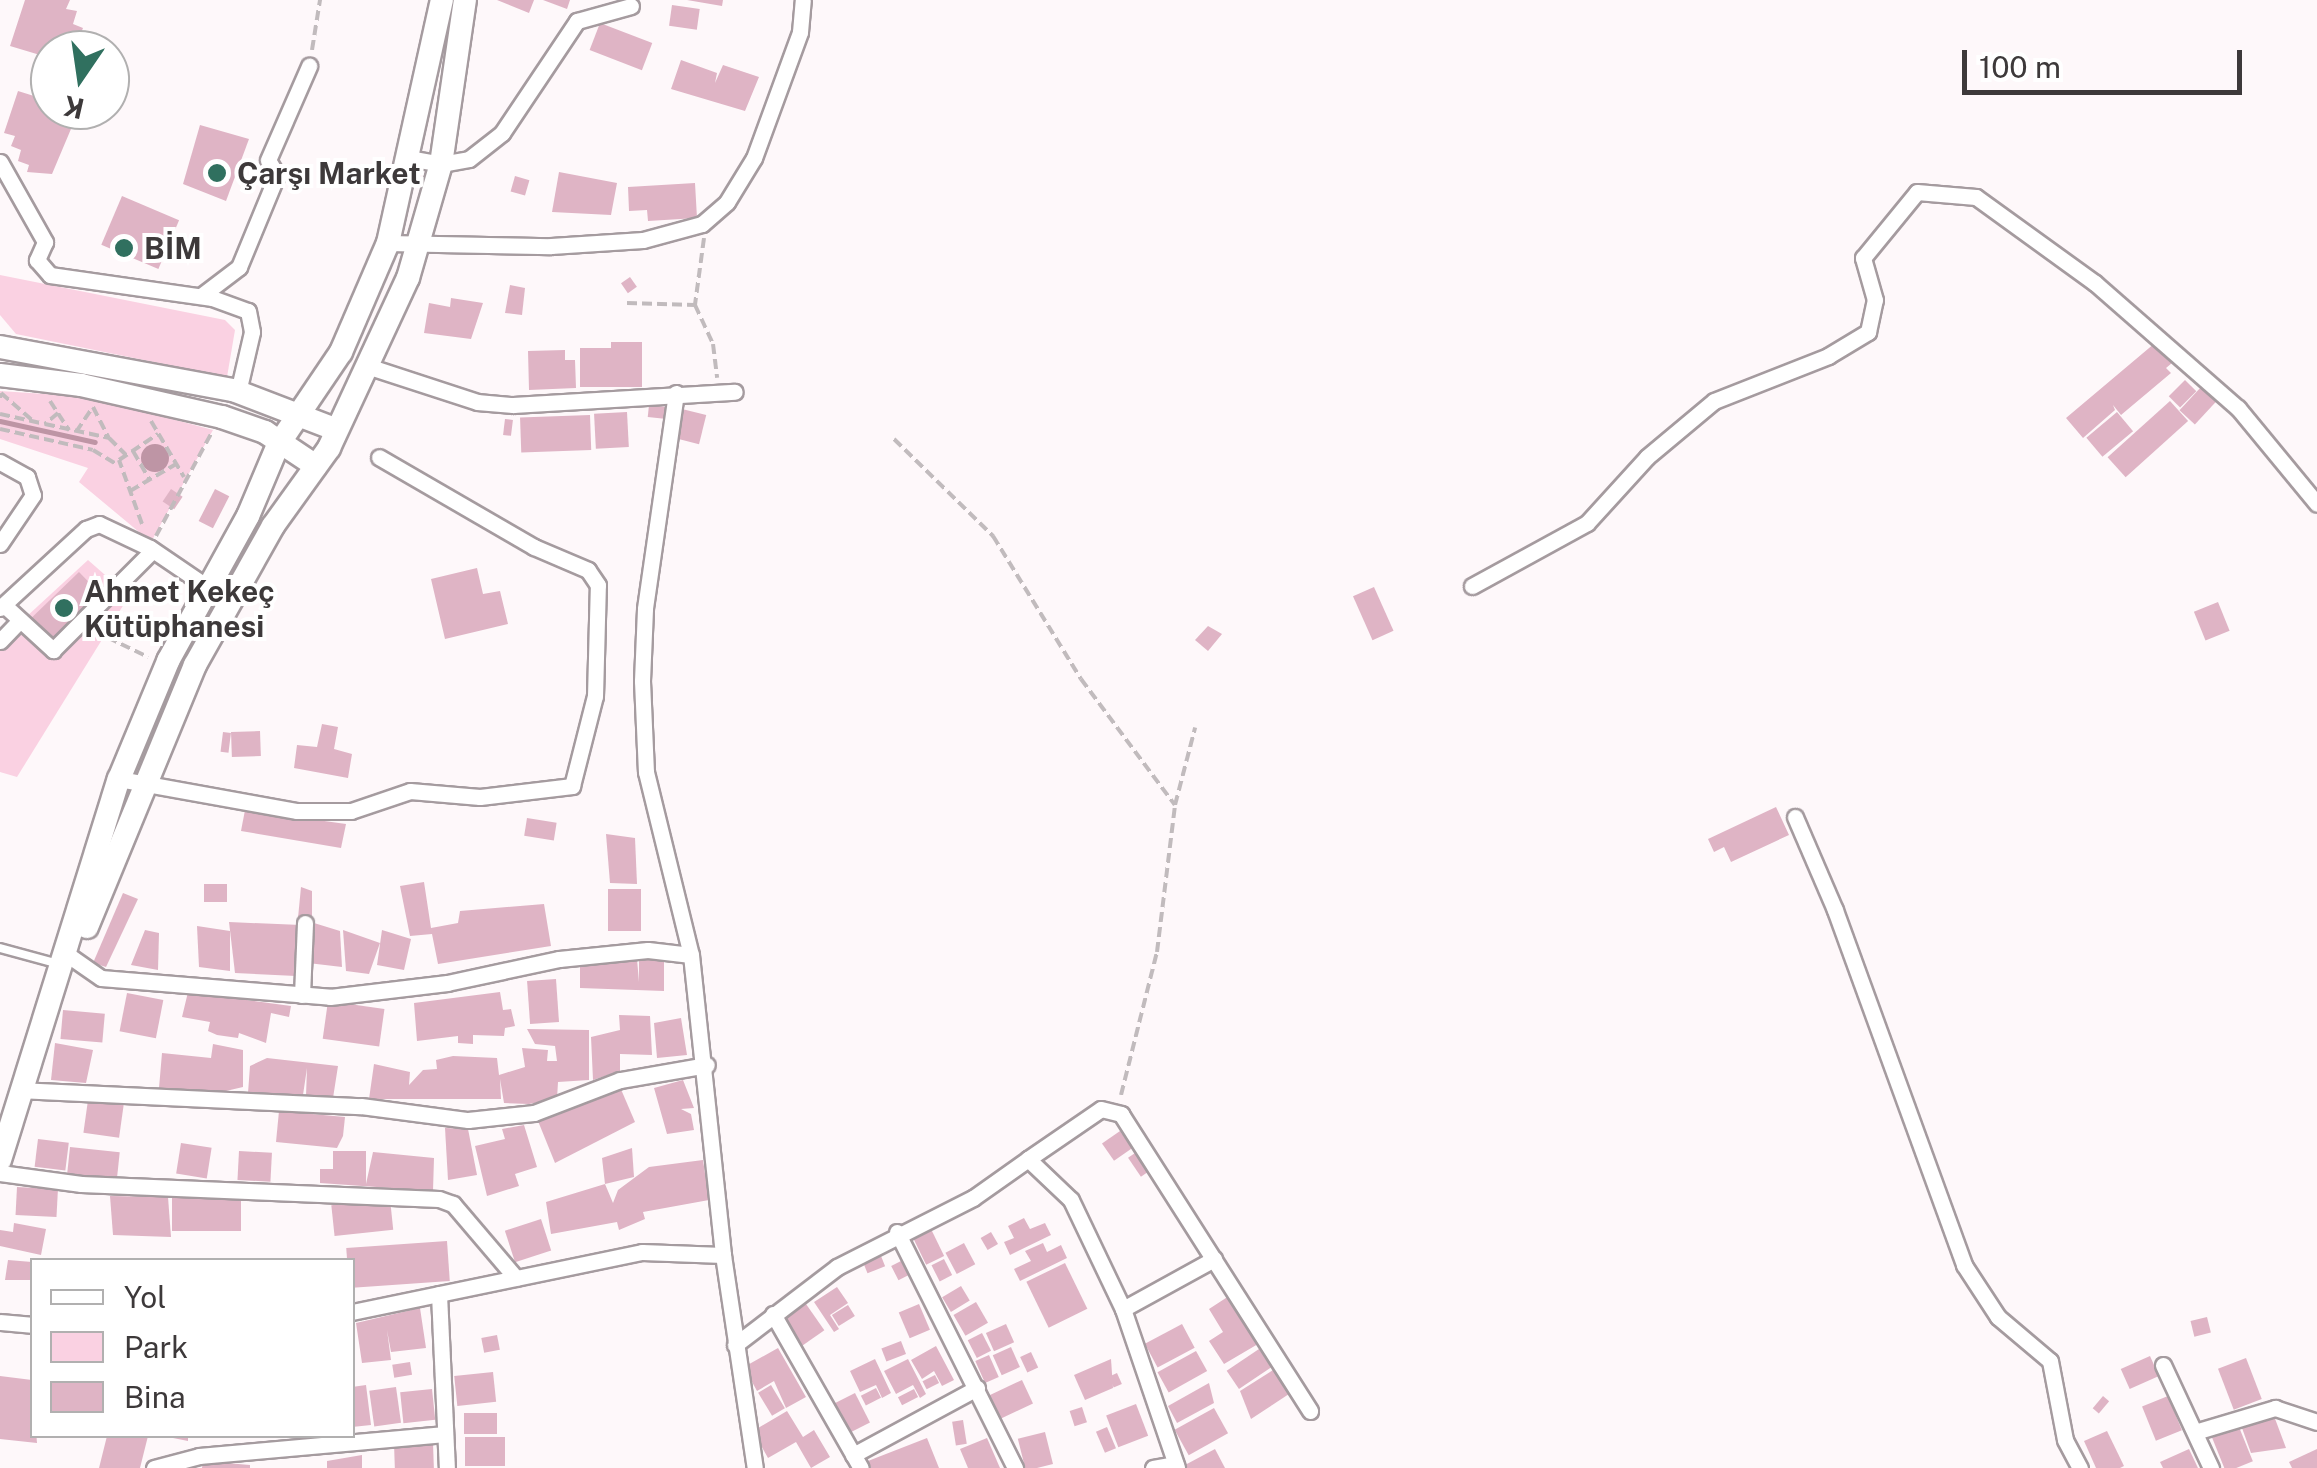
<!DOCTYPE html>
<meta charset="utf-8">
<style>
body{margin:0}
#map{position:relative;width:2317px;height:1468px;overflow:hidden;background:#fef8fa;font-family:"Public Sans",sans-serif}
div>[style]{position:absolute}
.green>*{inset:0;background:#fad1e2}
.water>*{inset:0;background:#be95a5}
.round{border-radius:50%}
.stream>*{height:5px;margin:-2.5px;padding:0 2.5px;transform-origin:2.5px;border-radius:2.5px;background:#be95a5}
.building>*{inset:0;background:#dfb4c5;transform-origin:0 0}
.path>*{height:4px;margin-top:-2px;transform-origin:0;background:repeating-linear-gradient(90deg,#c1bbbd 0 10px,transparent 0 15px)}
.roads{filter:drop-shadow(2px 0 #a59b9f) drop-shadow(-2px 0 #a59b9f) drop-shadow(0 2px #a59b9f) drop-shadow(0 -2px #a59b9f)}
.lane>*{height:8px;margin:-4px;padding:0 4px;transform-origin:4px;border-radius:4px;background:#fff}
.street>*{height:15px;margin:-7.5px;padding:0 7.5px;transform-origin:7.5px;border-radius:7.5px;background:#fff}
.secondary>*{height:22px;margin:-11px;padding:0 11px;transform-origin:11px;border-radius:11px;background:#fff}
.dots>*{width:28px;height:28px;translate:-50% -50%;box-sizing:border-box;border:5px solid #fff;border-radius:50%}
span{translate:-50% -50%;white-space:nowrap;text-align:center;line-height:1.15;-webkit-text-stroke:8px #fff;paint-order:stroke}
.poi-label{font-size:30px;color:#3d393a;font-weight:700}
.left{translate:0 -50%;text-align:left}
.legend{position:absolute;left:30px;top:1258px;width:325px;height:180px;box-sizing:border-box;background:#fff;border:2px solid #b1b0b0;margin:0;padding:12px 18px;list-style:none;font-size:30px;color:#3d393a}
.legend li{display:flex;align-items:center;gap:20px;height:50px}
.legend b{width:50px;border:2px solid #b1b0b0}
.north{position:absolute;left:30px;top:30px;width:100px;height:100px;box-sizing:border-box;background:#fff;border:2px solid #b1b0b0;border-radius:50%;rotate:193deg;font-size:28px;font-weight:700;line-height:40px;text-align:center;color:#3d393a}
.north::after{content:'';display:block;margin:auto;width:35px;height:45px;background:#30705f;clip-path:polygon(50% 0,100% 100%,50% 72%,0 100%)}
.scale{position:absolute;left:1962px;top:50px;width:280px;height:45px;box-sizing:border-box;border:5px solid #3d393a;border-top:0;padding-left:12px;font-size:30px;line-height:35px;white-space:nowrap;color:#3d393a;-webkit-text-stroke:8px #fff;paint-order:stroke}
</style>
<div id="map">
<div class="green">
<i style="clip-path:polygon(0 275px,225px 320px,235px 330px,227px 377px,16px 334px,0 315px)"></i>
<i style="clip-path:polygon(0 391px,90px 397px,213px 430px,151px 542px,79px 482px,88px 468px,0 439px)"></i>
<i style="clip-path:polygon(88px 560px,129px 596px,17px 777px,0 772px,0 641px)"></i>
</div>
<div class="water">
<i class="round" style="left:141px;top:444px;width:28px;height:28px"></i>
</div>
<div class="stream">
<i style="left:0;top:421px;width:97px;rotate:12.5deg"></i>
</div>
<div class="building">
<i style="clip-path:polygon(25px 0,70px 0,66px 9px,77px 11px,73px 24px,83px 28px,74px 50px,50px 50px,50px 58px,10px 46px)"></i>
<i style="clip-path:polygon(497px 0,534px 0,529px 13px)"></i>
<i style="clip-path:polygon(543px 0,570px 0,567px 9px)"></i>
<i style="clip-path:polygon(687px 0,723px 0,722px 6px)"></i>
<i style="left:672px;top:5px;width:28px;height:21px;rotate:8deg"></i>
<i style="left:600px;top:23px;width:56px;height:29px;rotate:21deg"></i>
<i style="clip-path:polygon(681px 60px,717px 73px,715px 83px,723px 65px,759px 77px,745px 111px,671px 89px)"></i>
<i style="clip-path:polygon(18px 91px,50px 101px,50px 110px,79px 110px,52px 174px,27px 172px,29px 165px,18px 161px,21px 150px,11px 146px,15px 136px,4px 133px)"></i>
<i style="clip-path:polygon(200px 125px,249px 139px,226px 201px,183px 184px)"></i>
<i style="clip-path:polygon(559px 172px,617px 183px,611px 215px,552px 212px)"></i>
<i style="left:515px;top:176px;width:15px;height:16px;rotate:16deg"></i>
<i style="clip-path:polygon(695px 183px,697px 218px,648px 221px,647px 210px,629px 211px,628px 187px)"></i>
<i style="left:122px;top:196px;width:62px;height:53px;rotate:23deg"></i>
<i style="left:630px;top:277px;width:12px;height:11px;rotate:55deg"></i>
<i style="clip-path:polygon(510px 285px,525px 288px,522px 315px,505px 313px)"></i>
<i style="clip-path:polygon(451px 298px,483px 303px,471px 339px,424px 333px,429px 303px,450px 307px)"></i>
<i style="clip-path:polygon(611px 342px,642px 342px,642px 387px,580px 387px,580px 348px,611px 348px)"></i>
<i style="clip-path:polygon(2155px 343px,2172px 363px,2166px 368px,2171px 373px,2121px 415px,2113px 405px,2115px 410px,2083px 438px,2066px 418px)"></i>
<i style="clip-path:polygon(565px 350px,565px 360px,575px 360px,576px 388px,529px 390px,528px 351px)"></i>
<i style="left:2185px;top:380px;width:16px;height:23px;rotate:45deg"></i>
<i style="left:2202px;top:386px;width:21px;height:33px;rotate:43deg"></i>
<i style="left:2170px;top:401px;width:27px;height:84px;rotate:48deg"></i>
<i style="left:649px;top:405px;width:19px;height:12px;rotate:6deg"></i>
<i style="left:682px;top:409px;width:25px;height:30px;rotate:14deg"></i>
<i style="left:627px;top:412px;width:35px;height:33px;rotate:87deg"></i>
<i style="left:2117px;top:412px;width:25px;height:40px;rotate:50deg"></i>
<i style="left:590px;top:415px;width:35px;height:70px;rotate:88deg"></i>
<i style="left:505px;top:419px;width:8px;height:16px;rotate:7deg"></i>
<i style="left:171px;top:489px;width:14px;height:15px;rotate:34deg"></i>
<i style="left:215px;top:489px;width:16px;height:36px;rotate:27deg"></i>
<i style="clip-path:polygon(477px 568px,483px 594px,500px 591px,508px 624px,445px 639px,431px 579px)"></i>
<i style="left:79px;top:572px;width:33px;height:72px;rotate:46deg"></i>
<i style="left:1374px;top:587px;width:48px;height:23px;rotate:66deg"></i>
<i style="left:2218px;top:602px;width:31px;height:26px;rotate:68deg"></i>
<i style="clip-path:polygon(1208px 626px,1222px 634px,1208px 651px,1195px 640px)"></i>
<i style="clip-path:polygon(322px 724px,338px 727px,334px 749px,352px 754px,348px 778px,294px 768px,297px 745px,317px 747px)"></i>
<i style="left:260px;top:731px;width:25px;height:29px;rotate:88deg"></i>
<i style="left:223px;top:732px;width:8px;height:20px;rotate:7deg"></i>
<i style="clip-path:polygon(1776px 807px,1789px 835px,1731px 862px,1724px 847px,1714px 852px,1708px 839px)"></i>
<i style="clip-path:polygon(245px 810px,346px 824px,341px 848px,241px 831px)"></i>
<i style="left:527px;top:818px;width:30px;height:18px;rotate:9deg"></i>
<i style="clip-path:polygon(606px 834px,635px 838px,637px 884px,610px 883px)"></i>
<i style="clip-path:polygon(424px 882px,431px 928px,458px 923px,460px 911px,544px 904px,551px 946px,438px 964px,432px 934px,410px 936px,400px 886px)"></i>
<i style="left:227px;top:884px;width:18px;height:23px;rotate:90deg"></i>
<i style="clip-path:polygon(301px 887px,312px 891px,312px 918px,298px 918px)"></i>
<i style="left:608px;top:889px;width:33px;height:42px"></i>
<i style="clip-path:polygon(123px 893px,138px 899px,106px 967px,93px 963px)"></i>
<i style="clip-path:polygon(229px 922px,301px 925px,296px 976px,235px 973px)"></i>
<i style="clip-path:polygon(314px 923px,340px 931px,342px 967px,308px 963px,307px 929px)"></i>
<i style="clip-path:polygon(197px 926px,230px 931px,230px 971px,199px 967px)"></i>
<i style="clip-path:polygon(145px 930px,159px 933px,158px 970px,131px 965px)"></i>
<i style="clip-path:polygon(343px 930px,380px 943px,369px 974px,346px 971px)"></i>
<i style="clip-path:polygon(382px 930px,411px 939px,404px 970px,377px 965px)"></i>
<i style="clip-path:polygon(639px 958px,664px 960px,664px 991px,580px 988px,580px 961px,637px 959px,639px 982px)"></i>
<i style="left:556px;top:979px;width:43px;height:29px;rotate:86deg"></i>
<i style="clip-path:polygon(188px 992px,291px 1006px,289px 1017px,271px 1013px,266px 1043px,239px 1033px,238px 1038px,217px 1035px,208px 1031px,210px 1022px,182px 1017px)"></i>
<i style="clip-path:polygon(500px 992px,503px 1010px,511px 1009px,515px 1026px,505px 1028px,504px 1036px,473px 1035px,473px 1044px,458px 1043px,458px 1036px,417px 1041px,414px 1003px)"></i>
<i style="left:127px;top:993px;width:37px;height:39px;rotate:11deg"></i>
<i style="left:328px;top:1001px;width:57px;height:38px;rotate:8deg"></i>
<i style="left:63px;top:1010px;width:42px;height:29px;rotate:5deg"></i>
<i style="clip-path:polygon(619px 1015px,650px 1016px,652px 1055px,620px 1054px,620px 1071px,593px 1080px,591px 1037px,620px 1030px)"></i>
<i style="clip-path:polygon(681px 1018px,687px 1055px,657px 1058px,654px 1023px)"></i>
<i style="clip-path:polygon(527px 1029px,589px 1030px,589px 1080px,558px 1082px,557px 1099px,529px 1104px,504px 1103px,500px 1079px,501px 1099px,369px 1099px,374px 1064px,410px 1072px,409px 1085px,423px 1070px,437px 1069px,436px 1060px,453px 1056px,497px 1058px,499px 1075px,525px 1067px,522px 1048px,548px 1050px,547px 1061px,557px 1061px,555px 1046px,535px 1044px)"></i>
<i style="clip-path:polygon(55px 1043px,93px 1050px,86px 1083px,51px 1080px)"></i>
<i style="clip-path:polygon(213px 1044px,243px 1050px,243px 1087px,213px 1094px,159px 1088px,162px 1053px,211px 1058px)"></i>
<i style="clip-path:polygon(267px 1058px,338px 1066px,333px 1098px,306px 1096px,307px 1068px,303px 1095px,248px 1093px,250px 1066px)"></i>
<i style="clip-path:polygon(683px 1080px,694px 1108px,681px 1109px,691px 1114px,694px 1130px,667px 1134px,654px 1088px)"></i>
<i style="clip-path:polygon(620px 1087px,635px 1122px,555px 1163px,538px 1121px)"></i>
<i style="left:88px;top:1100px;width:36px;height:33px;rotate:8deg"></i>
<i style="clip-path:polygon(279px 1111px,345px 1117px,343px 1136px,337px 1148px,276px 1142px)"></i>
<i style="clip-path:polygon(524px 1125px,537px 1167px,515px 1174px,519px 1186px,487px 1196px,475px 1146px,505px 1139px,502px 1129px)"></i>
<i style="clip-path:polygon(445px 1128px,468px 1129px,477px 1175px,448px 1180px)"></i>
<i style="left:1120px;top:1131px;width:21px;height:22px;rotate:55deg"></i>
<i style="left:38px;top:1139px;width:31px;height:28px;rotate:7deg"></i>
<i style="left:181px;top:1143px;width:31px;height:31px;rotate:9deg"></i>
<i style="left:70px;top:1147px;width:50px;height:27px;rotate:6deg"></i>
<i style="clip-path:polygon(632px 1148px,634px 1177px,605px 1184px,602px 1158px)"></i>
<i style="left:239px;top:1151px;width:33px;height:29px;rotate:3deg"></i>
<i style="clip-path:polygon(333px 1151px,366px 1151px,366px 1184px,373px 1152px,434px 1158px,433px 1191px,320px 1183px,320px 1169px,333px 1169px)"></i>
<i style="left:1138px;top:1151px;width:23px;height:12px;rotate:56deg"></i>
<i style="clip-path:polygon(703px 1160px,709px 1200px,643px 1212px,645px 1219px,619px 1230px,617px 1222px,551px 1234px,546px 1202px,605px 1184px,613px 1203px,618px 1190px,649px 1167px)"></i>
<i style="left:17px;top:1187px;width:41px;height:28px;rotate:3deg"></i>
<i style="clip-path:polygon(110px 1196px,168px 1197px,171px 1237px,113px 1235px)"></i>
<i style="left:172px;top:1197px;width:69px;height:34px"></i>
<i style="left:390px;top:1199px;width:31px;height:59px;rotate:84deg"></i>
<i style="clip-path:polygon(1024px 1218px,1030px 1229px,1045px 1223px,1051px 1235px,1010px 1255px,1004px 1242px,1014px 1238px,1008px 1226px)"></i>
<i style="left:541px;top:1219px;width:33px;height:38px;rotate:72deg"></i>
<i style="clip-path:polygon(14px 1223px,46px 1229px,41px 1255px,0 1246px,0 1230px,13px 1232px)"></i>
<i style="left:931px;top:1229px;width:30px;height:20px;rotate:64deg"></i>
<i style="left:991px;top:1232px;width:14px;height:12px;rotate:60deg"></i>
<i style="left:447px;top:1241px;width:40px;height:101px;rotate:86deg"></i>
<i style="left:964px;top:1243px;width:24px;height:21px;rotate:62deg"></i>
<i style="clip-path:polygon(1043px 1243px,1047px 1252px,1061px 1245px,1067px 1258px,1020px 1281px,1014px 1269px,1031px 1261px,1025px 1251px)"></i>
<i style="left:881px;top:1256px;width:11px;height:19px;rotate:68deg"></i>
<i style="left:944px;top:1259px;width:18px;height:14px;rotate:63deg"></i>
<i style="clip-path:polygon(8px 1260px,32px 1262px,32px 1280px,5px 1280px)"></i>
<i style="left:901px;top:1261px;width:16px;height:11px;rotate:63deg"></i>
<i style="left:1065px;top:1263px;width:51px;height:43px;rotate:64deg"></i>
<i style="left:961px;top:1286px;width:17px;height:22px;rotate:59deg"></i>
<i style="clip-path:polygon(837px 1287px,848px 1303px,830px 1315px,839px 1329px,834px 1332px,814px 1302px)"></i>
<i style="clip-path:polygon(1229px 1296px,1258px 1344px,1224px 1364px,1209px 1341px,1223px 1332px,1209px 1309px)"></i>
<i style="left:976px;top:1302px;width:24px;height:26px;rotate:60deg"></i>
<i style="left:806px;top:1304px;width:32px;height:31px;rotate:55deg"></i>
<i style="left:919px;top:1304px;width:28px;height:22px;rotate:67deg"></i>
<i style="left:848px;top:1305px;width:13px;height:19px;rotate:58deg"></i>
<i style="clip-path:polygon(420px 1308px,426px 1348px,391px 1352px,387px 1330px,391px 1360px,362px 1363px,356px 1323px)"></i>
<i style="left:2207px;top:1317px;width:16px;height:17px;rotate:76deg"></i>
<i style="left:1006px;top:1324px;width:20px;height:22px;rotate:66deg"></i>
<i style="left:1182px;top:1324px;width:27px;height:42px;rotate:62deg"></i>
<i style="left:982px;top:1333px;width:20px;height:16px;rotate:63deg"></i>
<i style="left:497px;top:1335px;width:15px;height:16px;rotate:79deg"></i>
<i style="left:901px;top:1341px;width:14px;height:21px;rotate:69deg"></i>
<i style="clip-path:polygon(936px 1346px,954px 1380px,942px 1386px,934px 1371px,922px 1379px,911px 1360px)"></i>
<i style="left:1011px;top:1347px;width:22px;height:20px;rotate:66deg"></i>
<i style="clip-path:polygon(778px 1348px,806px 1397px,786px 1408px,774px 1381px,757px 1391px,744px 1367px)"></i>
<i style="left:1259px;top:1349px;width:22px;height:39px;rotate:56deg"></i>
<i style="left:1196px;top:1351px;width:23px;height:44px;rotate:61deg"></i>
<i style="left:1031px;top:1352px;width:17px;height:12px;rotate:65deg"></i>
<i style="left:989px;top:1355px;width:24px;height:15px;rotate:66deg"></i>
<i style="left:2150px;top:1356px;width:22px;height:32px;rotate:66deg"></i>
<i style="left:2246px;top:1358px;width:44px;height:30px;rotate:69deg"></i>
<i style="clip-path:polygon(875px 1359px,891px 1393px,882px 1398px,876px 1385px,860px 1392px,850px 1371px)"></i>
<i style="clip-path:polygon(908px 1359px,926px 1394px,920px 1398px,913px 1385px,896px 1394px,884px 1371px)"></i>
<i style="clip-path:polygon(1111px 1359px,1113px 1388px,1085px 1400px,1074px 1375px)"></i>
<i style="left:410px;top:1362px;width:13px;height:18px;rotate:81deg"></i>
<i style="clip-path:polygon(1273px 1370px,1289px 1394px,1251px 1419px,1240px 1391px)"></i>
<i style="left:493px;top:1372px;width:30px;height:39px;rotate:84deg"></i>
<i style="left:1117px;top:1373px;width:12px;height:9px;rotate:66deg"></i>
<i style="left:935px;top:1375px;width:9px;height:14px;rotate:63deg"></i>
<i style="clip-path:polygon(0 1376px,32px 1380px,37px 1443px,0 1439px)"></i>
<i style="left:1022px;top:1380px;width:26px;height:37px;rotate:65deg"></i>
<i style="clip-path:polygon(1209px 1383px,1214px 1403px,1177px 1423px,1168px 1406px)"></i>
<i style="clip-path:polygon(366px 1385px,371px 1425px,352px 1427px,352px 1387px)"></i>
<i style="left:771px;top:1385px;width:27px;height:15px;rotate:59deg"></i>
<i style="left:396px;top:1387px;width:36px;height:27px;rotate:82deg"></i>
<i style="left:876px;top:1388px;width:11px;height:17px;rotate:63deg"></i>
<i style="left:432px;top:1389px;width:31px;height:32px;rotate:84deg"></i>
<i style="left:914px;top:1389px;width:9px;height:18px;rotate:63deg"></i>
<i style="left:855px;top:1393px;width:33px;height:30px;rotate:63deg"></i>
<i style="left:2103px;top:1396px;width:8px;height:16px;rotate:40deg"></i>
<i style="left:2168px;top:1396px;width:37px;height:28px;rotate:68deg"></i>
<i style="left:1136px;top:1404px;width:34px;height:32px;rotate:69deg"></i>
<i style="left:1082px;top:1407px;width:16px;height:13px;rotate:72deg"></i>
<i style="left:1214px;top:1408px;width:29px;height:45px;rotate:61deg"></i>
<i style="clip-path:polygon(787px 1411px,803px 1437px,814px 1430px,830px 1457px,811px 1468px,796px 1442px,768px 1458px,753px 1431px)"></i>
<i style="left:464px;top:1413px;width:33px;height:21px"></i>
<i style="clip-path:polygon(2274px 1416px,2286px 1448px,2251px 1453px,2242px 1428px)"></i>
<i style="left:963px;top:1420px;width:24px;height:11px;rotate:81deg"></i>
<i style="left:1107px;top:1427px;width:23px;height:12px;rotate:67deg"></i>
<i style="left:2239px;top:1427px;width:37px;height:29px;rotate:68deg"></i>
<i style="clip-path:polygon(2107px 1431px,2124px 1466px,2120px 1468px,2096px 1468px,2084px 1441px)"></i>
<i style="left:1045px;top:1432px;width:33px;height:28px;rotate:76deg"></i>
<i style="clip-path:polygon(107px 1436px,148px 1436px,140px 1468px,99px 1468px)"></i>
<i style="clip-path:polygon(163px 1436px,188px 1436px,188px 1441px)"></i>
<i style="left:465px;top:1437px;width:40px;height:29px"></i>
<i style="clip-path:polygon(927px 1438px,939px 1468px,871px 1468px,868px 1461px)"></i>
<i style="clip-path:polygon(987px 1438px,1000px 1468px,968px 1468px,960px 1449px)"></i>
<i style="left:433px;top:1443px;width:25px;height:39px;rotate:88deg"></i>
<i style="clip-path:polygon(1215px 1449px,1225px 1468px,1187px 1468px,1185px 1465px)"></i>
<i style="clip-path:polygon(2189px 1449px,2198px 1468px,2163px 1468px,2160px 1462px)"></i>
<i style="clip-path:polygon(2317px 1449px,2317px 1468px,2292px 1468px,2289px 1462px)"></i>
<i style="clip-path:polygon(362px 1455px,362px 1468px,327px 1468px,327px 1461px)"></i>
<i style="clip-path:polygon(203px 1461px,250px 1465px,250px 1468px,202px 1468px)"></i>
</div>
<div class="path">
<i style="left:312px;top:50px;width:51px;rotate:-80.9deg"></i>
<i style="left:704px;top:238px;width:68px;rotate:97.7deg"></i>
<i style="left:695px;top:305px;width:43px;rotate:65.2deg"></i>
<i style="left:713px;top:344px;width:34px;rotate:83deg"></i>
<i style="left:627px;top:303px;width:68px;rotate:1.7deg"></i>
<i style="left:0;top:398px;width:5px;rotate:-79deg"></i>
<i style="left:1px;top:393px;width:43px;rotate:41.2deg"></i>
<i style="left:50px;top:401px;width:35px;rotate:57deg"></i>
<i style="left:93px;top:407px;width:35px;rotate:63deg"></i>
<i style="left:58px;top:413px;width:17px;rotate:140deg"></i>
<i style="left:45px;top:424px;width:66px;rotate:12.3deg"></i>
<i style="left:109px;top:438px;width:23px;rotate:45deg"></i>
<i style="left:0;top:414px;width:46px;rotate:12.5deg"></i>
<i style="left:151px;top:421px;width:65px;rotate:59.5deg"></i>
<i style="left:0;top:429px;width:95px;rotate:12.7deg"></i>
<i style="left:93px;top:450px;width:29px;rotate:31deg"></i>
<i style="left:76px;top:432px;width:30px;rotate:-56deg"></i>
<i style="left:894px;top:439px;width:139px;rotate:44.4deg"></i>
<i style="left:993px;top:536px;width:168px;rotate:58.4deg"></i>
<i style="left:1081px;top:679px;width:157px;rotate:53.3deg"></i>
<i style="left:133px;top:451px;width:34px;rotate:60deg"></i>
<i style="left:130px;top:491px;width:53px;rotate:-30.4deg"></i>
<i style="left:142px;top:524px;width:68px;rotate:-109.8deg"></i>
<i style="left:119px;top:460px;width:47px;rotate:-33.7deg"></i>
<i style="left:156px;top:536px;width:116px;rotate:-61.7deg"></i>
<i style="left:94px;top:631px;width:60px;rotate:25.7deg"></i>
<i style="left:1121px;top:1095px;width:147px;rotate:-75.9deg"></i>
<i style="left:1157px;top:952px;width:148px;rotate:-83deg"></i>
<i style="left:1175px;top:805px;width:80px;rotate:-75.4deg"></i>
</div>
<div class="roads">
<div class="lane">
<i style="left:0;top:948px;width:61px;rotate:15.2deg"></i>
</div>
<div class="street">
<i style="left:408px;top:158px;width:34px;rotate:10deg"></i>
<i style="left:441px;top:164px;width:28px;rotate:-10deg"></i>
<i style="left:469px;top:159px;width:42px;rotate:-38.2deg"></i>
<i style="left:502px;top:133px;width:135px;rotate:-56.2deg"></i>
<i style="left:577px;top:21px;width:56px;rotate:-15.5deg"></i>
<i style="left:0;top:162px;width:92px;rotate:60.6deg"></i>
<i style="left:45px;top:242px;width:20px;rotate:114deg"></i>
<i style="left:37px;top:260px;width:20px;rotate:49deg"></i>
<i style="left:50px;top:275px;width:164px;rotate:8.1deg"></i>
<i style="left:212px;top:298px;width:38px;rotate:20deg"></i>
<i style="left:248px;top:311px;width:21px;rotate:79deg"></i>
<i style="left:252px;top:332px;width:62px;rotate:103.1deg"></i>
<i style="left:388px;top:243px;width:163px;rotate:1.1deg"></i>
<i style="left:551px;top:246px;width:92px;rotate:-3.7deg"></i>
<i style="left:643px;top:240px;width:61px;rotate:-15.2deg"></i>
<i style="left:702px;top:224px;width:33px;rotate:-41deg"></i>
<i style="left:727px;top:202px;width:52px;rotate:-58.5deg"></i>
<i style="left:754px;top:158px;width:134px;rotate:-69.9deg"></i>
<i style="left:800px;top:32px;width:32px;rotate:-85deg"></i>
<i style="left:201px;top:296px;width:48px;rotate:-37.3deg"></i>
<i style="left:239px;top:267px;width:100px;rotate:-67.6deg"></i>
<i style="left:277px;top:175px;width:17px;rotate:-121deg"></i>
<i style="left:268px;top:160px;width:103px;rotate:-66.4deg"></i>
<i style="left:364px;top:365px;width:119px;rotate:18.1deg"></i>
<i style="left:477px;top:402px;width:36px;rotate:5deg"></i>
<i style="left:513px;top:405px;width:222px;rotate:-3.4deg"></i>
<i style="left:676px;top:393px;width:218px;rotate:98.2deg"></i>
<i style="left:645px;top:609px;width:72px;rotate:92.4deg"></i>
<i style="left:642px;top:681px;width:91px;rotate:87.5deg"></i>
<i style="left:646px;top:772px;width:188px;rotate:76.2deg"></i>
<i style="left:0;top:462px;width:31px;rotate:29deg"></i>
<i style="left:27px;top:477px;width:19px;rotate:72deg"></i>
<i style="left:33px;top:495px;width:59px;rotate:124deg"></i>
<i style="left:1472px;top:586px;width:131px;rotate:-28.7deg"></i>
<i style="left:1587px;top:523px;width:89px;rotate:-47.7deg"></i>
<i style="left:1647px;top:457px;width:87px;rotate:-39.9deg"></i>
<i style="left:1714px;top:401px;width:123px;rotate:-21.5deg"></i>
<i style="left:1828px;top:356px;width:47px;rotate:-31deg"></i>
<i style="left:1868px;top:332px;width:33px;rotate:-78deg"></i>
<i style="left:1875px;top:300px;width:44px;rotate:-105.9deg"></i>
<i style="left:1863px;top:258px;width:85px;rotate:-50.7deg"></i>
<i style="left:1917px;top:192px;width:59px;rotate:4.8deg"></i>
<i style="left:1976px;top:197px;width:147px;rotate:35.9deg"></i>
<i style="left:2095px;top:283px;width:190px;rotate:41.2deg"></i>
<i style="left:2238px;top:408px;width:124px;rotate:50.5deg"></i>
<i style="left:4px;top:605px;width:67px;rotate:42.6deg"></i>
<i style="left:53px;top:650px;width:141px;rotate:-45deg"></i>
<i style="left:0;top:608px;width:117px;rotate:-42.6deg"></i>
<i style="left:86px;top:529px;width:14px;rotate:-21deg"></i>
<i style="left:99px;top:524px;width:56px;rotate:25.2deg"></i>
<i style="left:150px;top:548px;width:98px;rotate:34.2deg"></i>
<i style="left:0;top:641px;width:29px;rotate:-46deg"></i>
<i style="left:119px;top:779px;width:181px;rotate:10.2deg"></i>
<i style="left:297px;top:811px;width:54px"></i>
<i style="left:351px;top:811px;width:62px;rotate:-18.7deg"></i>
<i style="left:410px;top:791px;width:70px;rotate:4.9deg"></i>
<i style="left:480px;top:797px;width:93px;rotate:-6.8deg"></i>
<i style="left:572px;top:786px;width:93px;rotate:-75.7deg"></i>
<i style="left:595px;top:696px;width:111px;rotate:-88.5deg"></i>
<i style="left:598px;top:585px;width:18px;rotate:-124deg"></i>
<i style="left:588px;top:570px;width:59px;rotate:-156.9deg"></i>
<i style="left:534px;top:547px;width:179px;rotate:-149.9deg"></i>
<i style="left:1795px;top:817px;width:101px;rotate:66.7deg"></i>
<i style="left:1835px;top:910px;width:378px;rotate:70deg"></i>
<i style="left:1964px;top:1265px;width:62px;rotate:56.8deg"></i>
<i style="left:1998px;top:1317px;width:68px;rotate:40.2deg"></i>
<i style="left:2050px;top:1361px;width:80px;rotate:79.2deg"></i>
<i style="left:2065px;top:1440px;width:32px;rotate:62deg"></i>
<i style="left:68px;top:955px;width:40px;rotate:34.9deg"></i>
<i style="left:101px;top:978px;width:230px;rotate:4.7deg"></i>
<i style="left:330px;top:997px;width:118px;rotate:-6.8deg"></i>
<i style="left:447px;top:983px;width:115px;rotate:-12.1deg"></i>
<i style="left:559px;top:959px;width:89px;rotate:-5.8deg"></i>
<i style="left:648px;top:950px;width:43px;rotate:6.6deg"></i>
<i style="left:691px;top:955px;width:302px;rotate:83.9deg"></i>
<i style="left:723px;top:1255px;width:215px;rotate:81.5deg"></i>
<i style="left:302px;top:995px;width:72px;rotate:-87.6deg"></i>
<i style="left:18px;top:1090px;width:343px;rotate:2.7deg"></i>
<i style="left:361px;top:1106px;width:108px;rotate:7.5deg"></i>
<i style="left:468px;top:1120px;width:66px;rotate:-6.1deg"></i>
<i style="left:534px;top:1113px;width:92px;rotate:-21deg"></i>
<i style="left:620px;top:1080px;width:88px;rotate:-9.8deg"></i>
<i style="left:1028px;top:1159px;width:88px;rotate:-34.4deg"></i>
<i style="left:1101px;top:1109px;width:21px;rotate:14deg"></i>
<i style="left:1121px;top:1114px;width:352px;rotate:57.5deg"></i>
<i style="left:0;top:1173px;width:82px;rotate:7.7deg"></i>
<i style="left:81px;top:1184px;width:358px;rotate:2.4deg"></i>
<i style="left:439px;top:1199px;width:15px;rotate:20deg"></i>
<i style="left:453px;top:1204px;width:97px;rotate:49.6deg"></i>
<i style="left:897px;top:1232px;width:264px;rotate:63.4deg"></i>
<i style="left:439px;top:1294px;width:174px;rotate:87.4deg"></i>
<i style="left:1123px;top:1309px;width:104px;rotate:-28.8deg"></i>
<i style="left:352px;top:1312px;width:296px;rotate:-11.7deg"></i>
<i style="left:642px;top:1252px;width:81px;rotate:2.1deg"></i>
<i style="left:773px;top:1314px;width:177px;rotate:60.3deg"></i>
<i style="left:0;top:1322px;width:32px;rotate:5deg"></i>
<i style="left:735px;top:1345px;width:128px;rotate:-37.4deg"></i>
<i style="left:837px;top:1267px;width:153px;rotate:-26.9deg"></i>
<i style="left:973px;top:1198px;width:67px;rotate:-35.3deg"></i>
<i style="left:1028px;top:1159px;width:59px;rotate:43.6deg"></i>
<i style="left:1071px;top:1200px;width:121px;rotate:64.5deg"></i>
<i style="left:1123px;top:1309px;width:168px;rotate:71.2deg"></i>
<i style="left:2163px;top:1365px;width:114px;rotate:65deg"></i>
<i style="left:2195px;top:1432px;width:84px;rotate:-16.7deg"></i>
<i style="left:2275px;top:1408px;width:44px;rotate:18.4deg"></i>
<i style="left:853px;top:1455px;width:141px;rotate:-28.4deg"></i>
<i style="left:154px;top:1468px;width:47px;rotate:-14.9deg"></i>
<i style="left:199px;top:1456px;width:247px;rotate:-5.1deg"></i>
<i style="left:1153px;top:1468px;width:23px;rotate:-10deg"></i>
</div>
<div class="secondary">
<i style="left:0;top:347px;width:237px;rotate:10.5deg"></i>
<i style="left:233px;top:390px;width:111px;rotate:21deg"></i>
<i style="left:0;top:375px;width:82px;rotate:7deg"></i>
<i style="left:81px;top:385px;width:145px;rotate:12.8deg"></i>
<i style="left:222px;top:417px;width:46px;rotate:19.2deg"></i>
<i style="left:265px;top:432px;width:61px;rotate:33.7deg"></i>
<i style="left:87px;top:927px;width:283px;rotate:-67.6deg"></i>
<i style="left:195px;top:665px;width:159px;rotate:-60.7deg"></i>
<i style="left:273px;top:526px;width:96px;rotate:-54.3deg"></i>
<i style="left:329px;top:448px;width:187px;rotate:-65.1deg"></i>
<i style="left:408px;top:278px;width:119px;rotate:-73.9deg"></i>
<i style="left:441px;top:164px;width:166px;rotate:-81.7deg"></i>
<i style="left:0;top:1160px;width:399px;rotate:-72.7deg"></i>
<i style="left:119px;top:779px;width:128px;rotate:-67.4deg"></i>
<i style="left:168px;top:661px;width:166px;rotate:-61.1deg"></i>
<i style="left:248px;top:516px;width:77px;rotate:-67.1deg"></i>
<i style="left:278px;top:445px;width:112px;rotate:-55.9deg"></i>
<i style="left:341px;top:352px;width:119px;rotate:-66.7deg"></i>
<i style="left:388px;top:243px;width:249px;rotate:-77.5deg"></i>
</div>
</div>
<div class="dots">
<i style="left:217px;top:173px;background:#30705f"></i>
<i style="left:124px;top:248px;background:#30705f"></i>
<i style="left:64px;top:608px;background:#30705f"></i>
</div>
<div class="poi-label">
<span class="left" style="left:237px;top:173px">Çarşı Market</span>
<span class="left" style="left:144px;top:248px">BİM</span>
<span class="left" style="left:84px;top:608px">Ahmet Kekeç<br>Kütüphanesi</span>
</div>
<ul class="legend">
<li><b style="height:12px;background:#fff"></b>Yol</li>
<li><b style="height:28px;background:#fad1e2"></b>Park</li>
<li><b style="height:28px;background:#dfb4c5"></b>Bina</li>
</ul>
<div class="north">K</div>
<div class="scale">100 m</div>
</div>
